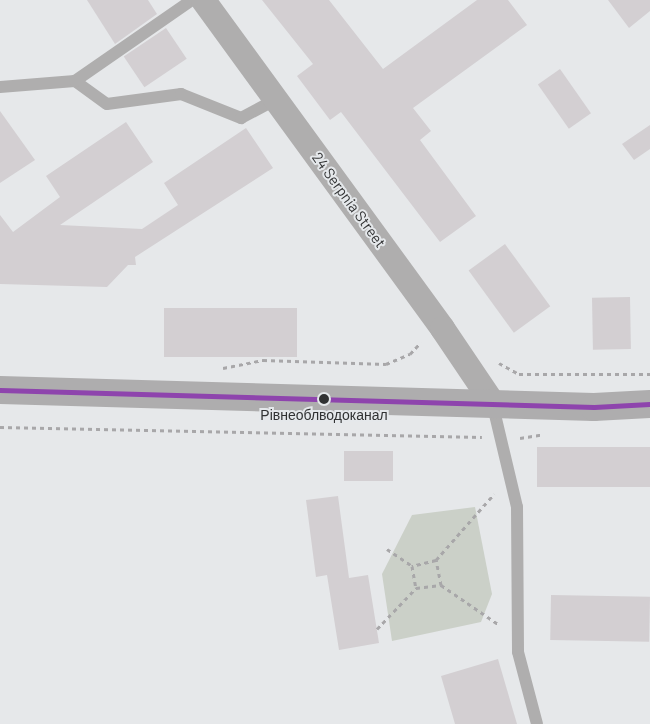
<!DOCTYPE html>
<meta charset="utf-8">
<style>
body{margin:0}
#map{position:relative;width:650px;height:724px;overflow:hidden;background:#e6e8ea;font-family:Barlow,sans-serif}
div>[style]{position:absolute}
.green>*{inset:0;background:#cbd0c8}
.building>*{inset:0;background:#d3cfd2;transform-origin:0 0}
.path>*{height:3px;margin-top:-1.5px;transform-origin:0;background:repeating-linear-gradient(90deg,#a8a7a9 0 4px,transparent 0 8px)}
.service>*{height:12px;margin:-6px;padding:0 6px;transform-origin:6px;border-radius:6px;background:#afaeae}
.minor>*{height:25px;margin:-12.5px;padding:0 12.5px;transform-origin:12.5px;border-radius:12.5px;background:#afaeae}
.secondary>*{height:28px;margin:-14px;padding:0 14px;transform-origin:14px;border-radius:14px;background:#aeadae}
.bus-1>*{height:5px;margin:-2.5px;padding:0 2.5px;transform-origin:2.5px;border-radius:2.5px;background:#8e44ad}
.dots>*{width:14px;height:14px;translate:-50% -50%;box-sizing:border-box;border:2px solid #e5e8eb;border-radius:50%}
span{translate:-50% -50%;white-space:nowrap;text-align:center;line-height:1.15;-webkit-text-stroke:4px #e5e8eb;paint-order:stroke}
.bus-label{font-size:14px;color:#313233}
.street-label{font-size:15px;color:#313233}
</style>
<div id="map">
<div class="green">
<i style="clip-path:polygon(475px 507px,492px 594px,481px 622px,392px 641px,382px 574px,412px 515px)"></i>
</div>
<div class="building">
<i style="clip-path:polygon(87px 0,148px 0,157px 14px,115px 44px)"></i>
<i style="clip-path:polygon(262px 0,329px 0,383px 69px,477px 0,508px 0,527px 25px,413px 108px,431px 131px,420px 140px,476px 216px,440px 242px,341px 112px,330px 120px,297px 76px,313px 64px)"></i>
<i style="clip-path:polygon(608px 0,650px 0,650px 11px,629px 28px)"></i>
<i style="left:166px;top:28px;width:37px;height:51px;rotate:56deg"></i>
<i style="left:560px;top:69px;width:54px;height:27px;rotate:55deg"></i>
<i style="clip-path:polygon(0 111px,35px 160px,0 183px)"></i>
<i style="clip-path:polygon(126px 122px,153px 162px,60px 225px,142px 229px,178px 205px,164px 183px,246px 128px,273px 168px,135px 257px,136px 265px,128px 265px,107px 287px,0 284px,0 215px,13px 232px,60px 197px,46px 176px)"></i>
<i style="clip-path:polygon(650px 125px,650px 149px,634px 160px,622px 144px)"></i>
<i style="left:505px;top:244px;width:77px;height:45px;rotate:54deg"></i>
<i style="left:630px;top:297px;width:52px;height:38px;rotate:89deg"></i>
<i style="left:164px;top:308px;width:133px;height:49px"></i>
<i style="left:650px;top:447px;width:40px;height:113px;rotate:90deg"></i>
<i style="left:344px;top:451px;width:49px;height:30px"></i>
<i style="clip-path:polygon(338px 496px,349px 578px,368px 575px,379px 643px,339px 650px,327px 575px,316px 577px,306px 500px)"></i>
<i style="left:551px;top:595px;width:99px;height:45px;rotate:1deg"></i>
<i style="clip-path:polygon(498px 659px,517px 724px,455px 724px,441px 676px)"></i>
</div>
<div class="path">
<i style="left:499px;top:363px;width:23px;rotate:29deg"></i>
<i style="left:519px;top:374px;width:131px"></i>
<i style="left:223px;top:368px;width:41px;rotate:-11.3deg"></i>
<i style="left:263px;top:360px;width:123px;rotate:1.9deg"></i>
<i style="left:386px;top:364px;width:26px;rotate:-23deg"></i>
<i style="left:410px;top:354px;width:16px;rotate:-47deg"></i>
<i style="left:0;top:427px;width:482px;rotate:1.2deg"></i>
<i style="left:520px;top:438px;width:24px;rotate:-9deg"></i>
<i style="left:387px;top:549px;width:30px;rotate:34deg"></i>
<i style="left:436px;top:560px;width:25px;rotate:166deg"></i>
<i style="left:412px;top:566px;width:22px;rotate:80deg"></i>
<i style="left:416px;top:588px;width:25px;rotate:-7deg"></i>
<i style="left:441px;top:585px;width:25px;rotate:-101deg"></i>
<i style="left:436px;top:560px;width:88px;rotate:-48.7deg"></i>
<i style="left:441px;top:585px;width:69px;rotate:34.4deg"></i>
<i style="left:377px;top:629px;width:57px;rotate:-46.4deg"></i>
</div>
<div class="service">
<i style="left:75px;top:81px;width:39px;rotate:36deg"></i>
<i style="left:107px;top:104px;width:75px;rotate:-7.7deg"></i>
<i style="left:181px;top:94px;width:65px;rotate:21.8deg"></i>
<i style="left:241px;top:118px;width:38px;rotate:-28deg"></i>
<i style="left:0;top:87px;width:75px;rotate:-4.6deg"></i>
<i style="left:75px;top:81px;width:142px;rotate:-34.7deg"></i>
<i style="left:492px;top:402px;width:108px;rotate:76.6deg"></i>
<i style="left:517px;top:507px;width:145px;rotate:89.6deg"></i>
<i style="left:518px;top:652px;width:74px;rotate:75.2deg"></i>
</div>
<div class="minor">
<i style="left:203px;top:0;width:406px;rotate:53.9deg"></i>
<i style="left:442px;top:328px;width:89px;rotate:56deg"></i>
</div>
<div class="secondary">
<i style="left:0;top:390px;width:594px;rotate:1.64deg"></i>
<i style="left:594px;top:407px;width:56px;rotate:-3.1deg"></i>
</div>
<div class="bus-1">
<i style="left:0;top:390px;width:594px;rotate:1.64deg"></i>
<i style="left:594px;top:407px;width:56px;rotate:-3.1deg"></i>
</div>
<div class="dots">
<i style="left:324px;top:399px;background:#313233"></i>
</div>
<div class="bus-label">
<span style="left:324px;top:415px">Рівнеоблводоканал</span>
</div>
<div class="street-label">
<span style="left:349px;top:200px;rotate:54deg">24 Serpnia Street</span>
</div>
</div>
